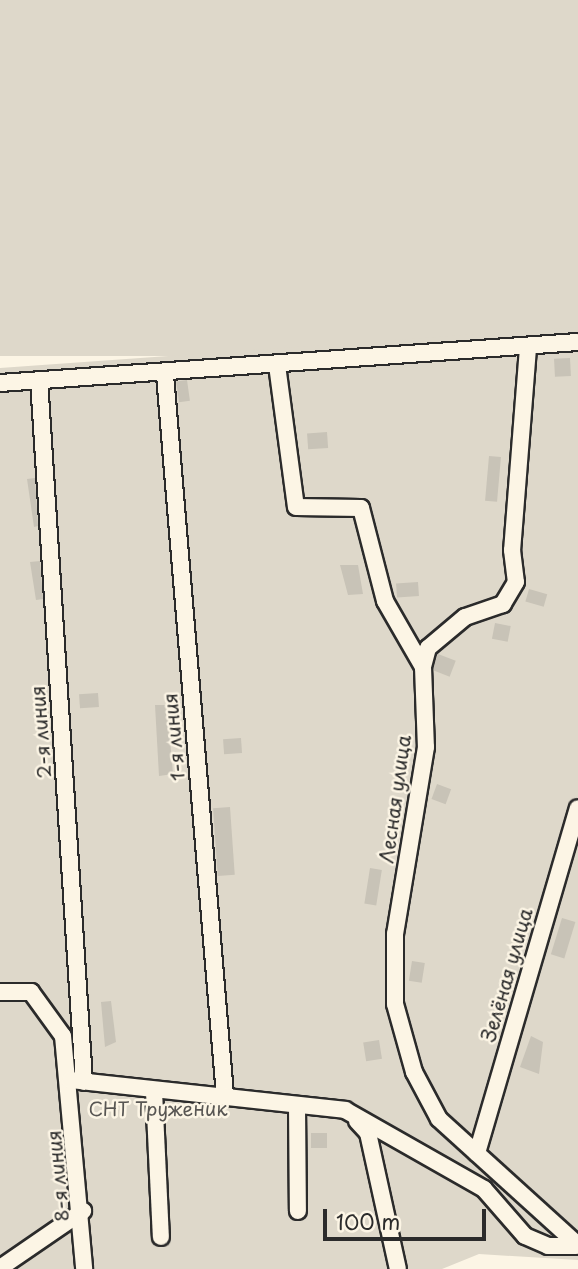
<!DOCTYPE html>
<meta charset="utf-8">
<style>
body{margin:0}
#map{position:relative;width:578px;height:1269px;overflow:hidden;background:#fcf5e5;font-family:"Playpen Sans",sans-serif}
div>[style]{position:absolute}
.green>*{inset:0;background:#ded8ca;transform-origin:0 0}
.building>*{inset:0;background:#c8c3b7;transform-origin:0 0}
.roads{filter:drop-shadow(2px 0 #2b2b2b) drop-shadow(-2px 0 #2b2b2b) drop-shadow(0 2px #2b2b2b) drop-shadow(0 -2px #2b2b2b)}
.minor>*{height:16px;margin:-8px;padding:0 8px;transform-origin:8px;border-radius:8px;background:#fcf5e5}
span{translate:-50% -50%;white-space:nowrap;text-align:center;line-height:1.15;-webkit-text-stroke:5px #fcf5e5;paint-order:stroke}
.street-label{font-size:19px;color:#2b2b2b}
.park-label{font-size:19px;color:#585653}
.scale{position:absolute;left:323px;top:1209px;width:163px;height:32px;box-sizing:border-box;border:4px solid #2b2b2b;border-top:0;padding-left:9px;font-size:21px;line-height:24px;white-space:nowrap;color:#2b2b2b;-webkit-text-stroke:5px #fcf5e5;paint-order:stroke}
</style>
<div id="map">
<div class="green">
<i style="left:0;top:0;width:578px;height:356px"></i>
<i style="clip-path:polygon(578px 327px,578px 1260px,479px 1254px,442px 1269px,0 1269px,0 368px)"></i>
</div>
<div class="building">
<i style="left:570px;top:358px;width:18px;height:16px;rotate:87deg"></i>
<i style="left:187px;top:380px;width:21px;height:11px;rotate:82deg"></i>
<i style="left:327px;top:432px;width:16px;height:20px;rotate:86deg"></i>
<i style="left:489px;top:456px;width:12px;height:45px;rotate:5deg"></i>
<i style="clip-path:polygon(35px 478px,38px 526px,34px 527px,27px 479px)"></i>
<i style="clip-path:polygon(40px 561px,43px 599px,36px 600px,30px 562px)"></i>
<i style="clip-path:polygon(340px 565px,358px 565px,363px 594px,348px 595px)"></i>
<i style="left:418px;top:582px;width:14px;height:22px;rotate:86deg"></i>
<i style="left:529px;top:589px;width:19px;height:13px;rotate:16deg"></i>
<i style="left:495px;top:623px;width:16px;height:16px;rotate:11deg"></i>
<i style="left:438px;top:654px;width:19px;height:17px;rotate:21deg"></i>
<i style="left:98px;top:693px;width:14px;height:19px;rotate:86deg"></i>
<i style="clip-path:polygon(155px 705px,167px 705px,173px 774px,159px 776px)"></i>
<i style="left:241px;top:738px;width:15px;height:18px;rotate:86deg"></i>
<i style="left:437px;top:784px;width:15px;height:16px;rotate:20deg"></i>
<i style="left:230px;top:807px;width:68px;height:17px;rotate:86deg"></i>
<i style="left:370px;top:868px;width:12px;height:36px;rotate:9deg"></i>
<i style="left:562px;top:918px;width:14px;height:38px;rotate:17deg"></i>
<i style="left:412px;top:961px;width:13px;height:20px;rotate:9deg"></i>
<i style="clip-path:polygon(111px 1001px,116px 1042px,105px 1047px,101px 1002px)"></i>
<i style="clip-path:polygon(531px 1036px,543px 1042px,539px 1074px,520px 1067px)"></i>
<i style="left:379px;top:1040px;width:19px;height:16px;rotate:81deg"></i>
<i style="left:311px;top:1133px;width:16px;height:15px"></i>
</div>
<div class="roads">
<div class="minor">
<i style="left:528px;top:348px;width:203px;rotate:94.5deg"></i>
<i style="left:512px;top:550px;width:32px;rotate:83deg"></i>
<i style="left:516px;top:582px;width:26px;rotate:121deg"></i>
<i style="left:503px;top:604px;width:40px;rotate:161.1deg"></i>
<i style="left:465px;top:617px;width:48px;rotate:140deg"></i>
<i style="left:428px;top:648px;width:20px;rotate:105deg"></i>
<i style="left:423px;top:667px;width:80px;rotate:87.9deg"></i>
<i style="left:426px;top:747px;width:190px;rotate:99.4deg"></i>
<i style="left:395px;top:934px;width:70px;rotate:90deg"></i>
<i style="left:395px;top:1004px;width:71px;rotate:74.4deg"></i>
<i style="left:414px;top:1072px;width:53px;rotate:62deg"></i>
<i style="left:439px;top:1119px;width:188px;rotate:42.2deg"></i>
<i style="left:277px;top:365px;width:143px;rotate:82.4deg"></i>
<i style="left:296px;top:507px;width:65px;rotate:0.9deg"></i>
<i style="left:361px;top:508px;width:96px;rotate:75.5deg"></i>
<i style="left:385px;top:601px;width:76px;rotate:60.1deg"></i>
<i style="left:165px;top:375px;width:722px;rotate:85.24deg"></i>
<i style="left:39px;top:380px;width:703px;rotate:86.33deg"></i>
<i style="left:0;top:383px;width:579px;rotate:-4.06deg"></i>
<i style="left:0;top:992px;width:31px"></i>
<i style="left:31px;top:992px;width:54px;rotate:54deg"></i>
<i style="left:63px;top:1036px;width:234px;rotate:84.8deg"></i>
<i style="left:70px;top:1080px;width:277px;rotate:6.2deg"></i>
<i style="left:345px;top:1110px;width:160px;rotate:29.6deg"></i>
<i style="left:484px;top:1189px;width:62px;rotate:48.9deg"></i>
<i style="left:525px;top:1236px;width:25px;rotate:23deg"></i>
<i style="left:548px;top:1246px;width:28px"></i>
<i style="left:154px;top:1091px;width:146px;rotate:87.3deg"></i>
<i style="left:297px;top:1106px;width:105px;rotate:89.5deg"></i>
<i style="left:357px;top:1121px;width:16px;rotate:47deg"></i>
<i style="left:368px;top:1133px;width:139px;rotate:77.6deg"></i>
<i style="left:477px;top:1153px;width:359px;rotate:-73.7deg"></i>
<i style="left:0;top:1268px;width:101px;rotate:-34.5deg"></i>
</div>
</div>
<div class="street-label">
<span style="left:41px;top:732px;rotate:-94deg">2-я линия</span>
<span style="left:174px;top:737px;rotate:-95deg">1-я линия</span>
<span style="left:395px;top:799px;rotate:-82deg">Лесная улица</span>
<span style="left:507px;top:975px;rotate:-74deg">Зелёная улица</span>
<span style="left:58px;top:1176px;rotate:-95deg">8-я линия</span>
</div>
<div class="park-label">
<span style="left:158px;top:1109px">СНТ Труженик</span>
</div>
<div class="scale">100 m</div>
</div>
